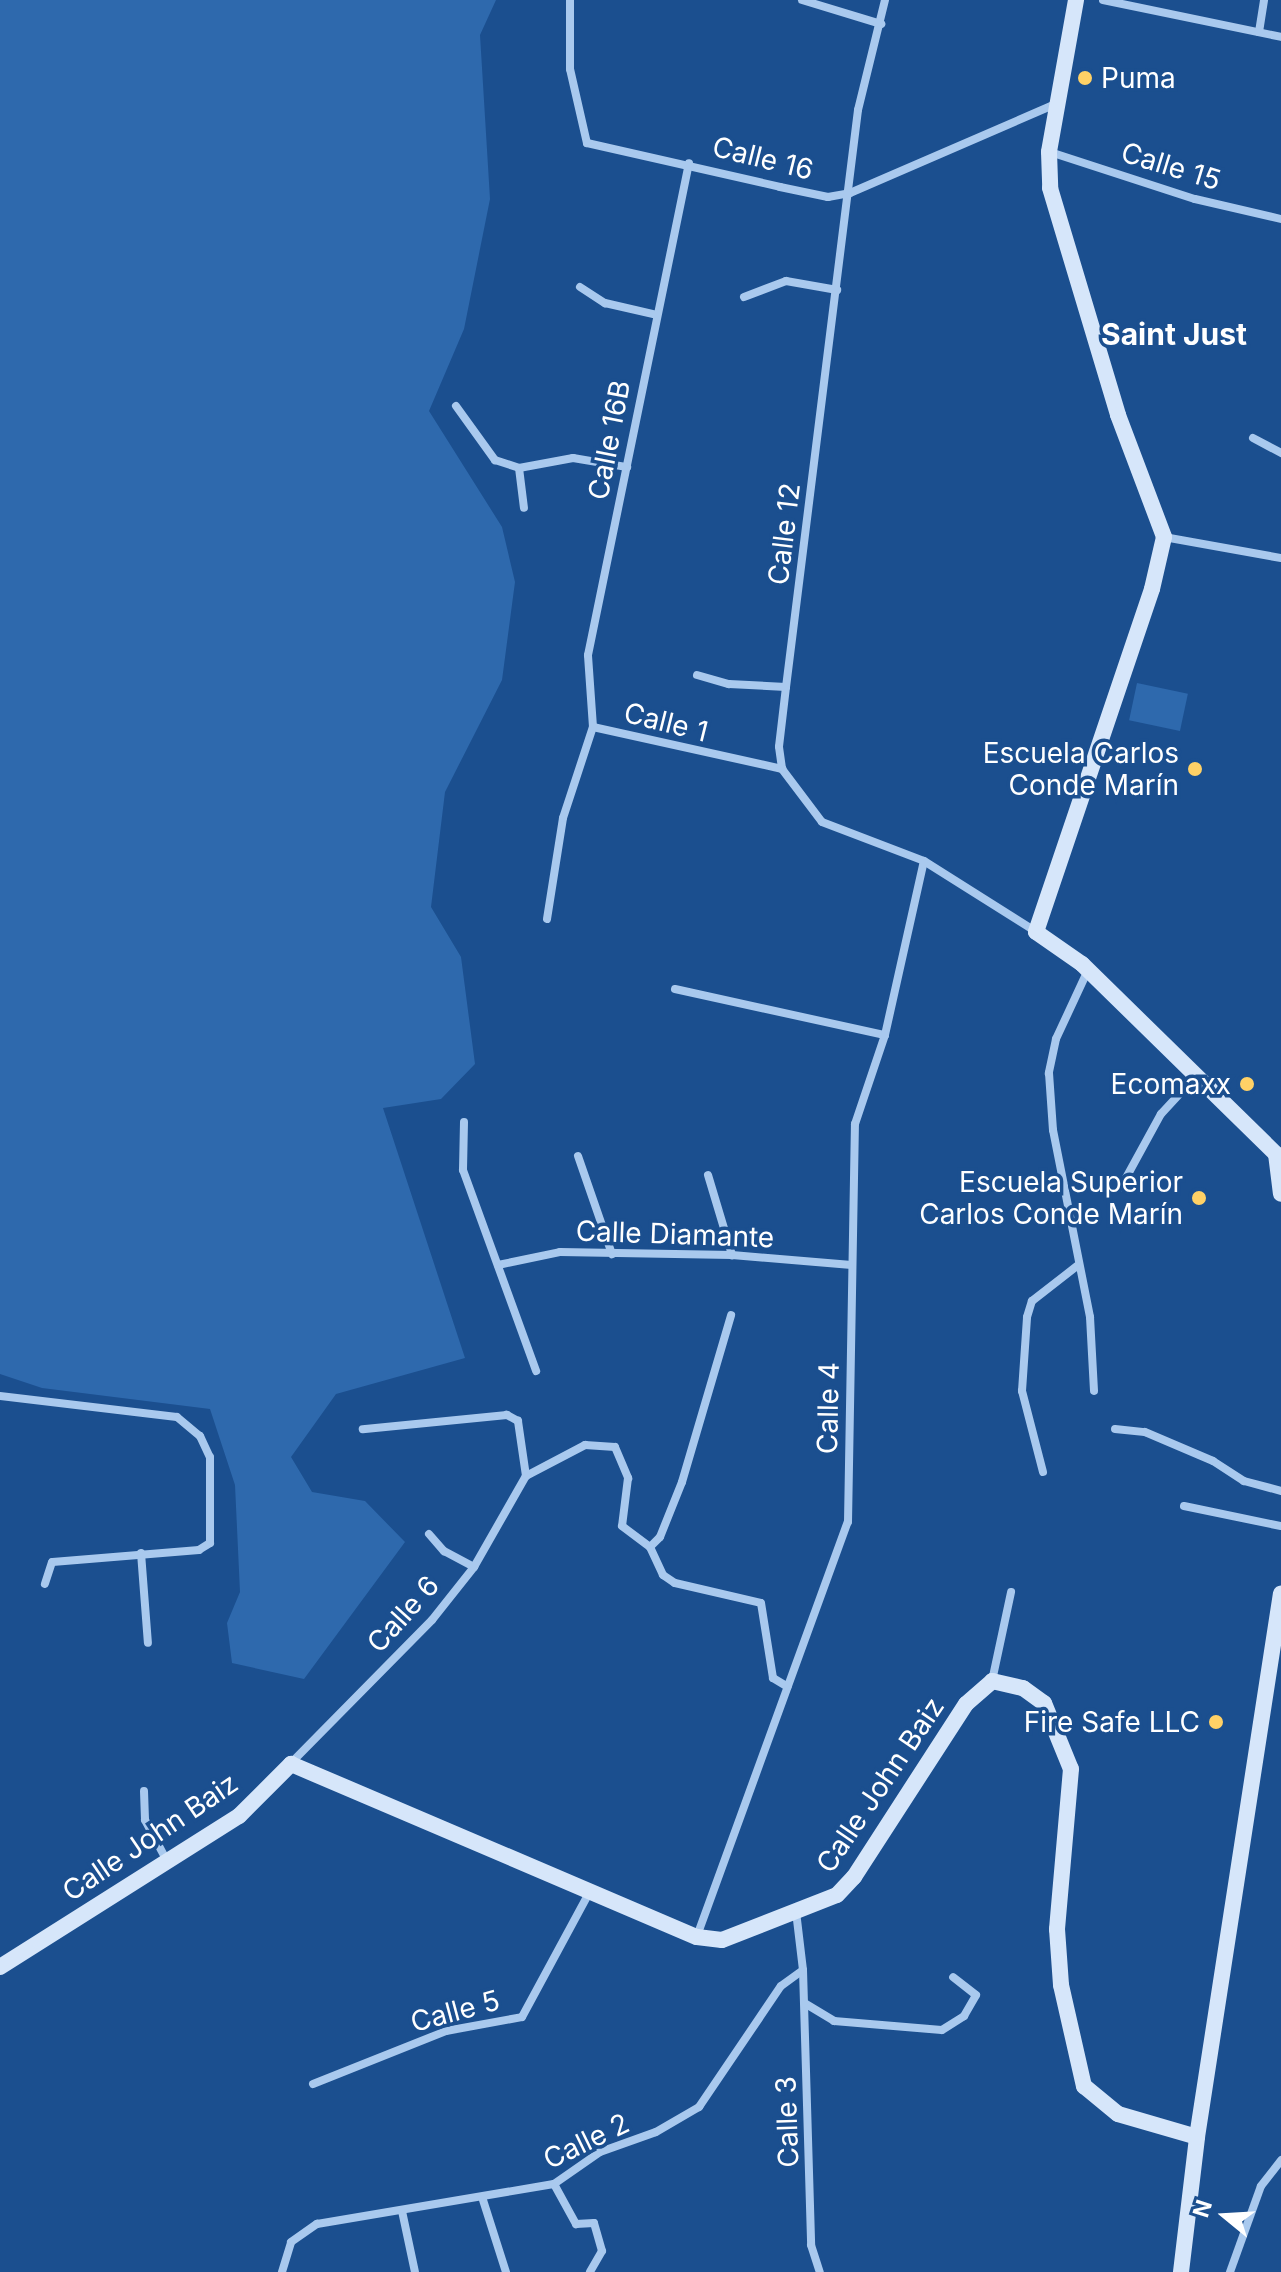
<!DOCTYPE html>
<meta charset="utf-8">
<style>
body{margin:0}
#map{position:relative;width:1281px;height:2272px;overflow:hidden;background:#1b4f8f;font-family:Inter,sans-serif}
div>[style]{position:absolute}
.green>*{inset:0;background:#2e69ad;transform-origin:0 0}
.street>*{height:8px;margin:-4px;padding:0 4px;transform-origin:4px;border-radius:4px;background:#a9c9ee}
.secondary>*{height:16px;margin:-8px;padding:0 8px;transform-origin:8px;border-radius:8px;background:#d6e6fa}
.dots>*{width:22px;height:22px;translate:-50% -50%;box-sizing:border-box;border:4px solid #1b4f8f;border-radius:50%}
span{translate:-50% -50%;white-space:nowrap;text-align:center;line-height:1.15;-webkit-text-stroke:7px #1b4f8f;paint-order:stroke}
.poi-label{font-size:28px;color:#fff}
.left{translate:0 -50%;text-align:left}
.right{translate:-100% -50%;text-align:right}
.street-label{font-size:28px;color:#fff}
.neighbourhood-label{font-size:30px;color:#fff;font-weight:700}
.north{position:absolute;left:1185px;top:2176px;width:80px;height:80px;-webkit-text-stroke:6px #1b4f8f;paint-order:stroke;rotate:288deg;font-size:22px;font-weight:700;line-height:32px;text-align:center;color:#fff}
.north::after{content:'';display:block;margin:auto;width:28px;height:36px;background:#fff;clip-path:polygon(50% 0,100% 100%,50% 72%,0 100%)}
</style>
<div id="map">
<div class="green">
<i style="clip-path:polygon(0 0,496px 0,480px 35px,490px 199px,464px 329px,429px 411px,502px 527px,515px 582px,502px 680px,445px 792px,431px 907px,461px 957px,475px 1064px,441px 1099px,383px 1108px,465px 1358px,336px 1394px,291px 1457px,312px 1492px,365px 1501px,405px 1542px,304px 1679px,232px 1663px,227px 1623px,240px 1592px,235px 1485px,210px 1409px,42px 1388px,0 1374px)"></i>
<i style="left:1137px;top:683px;width:52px;height:38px;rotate:12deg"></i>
</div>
<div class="street">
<i style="left:570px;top:0;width:69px;rotate:90deg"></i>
<i style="left:570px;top:69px;width:76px;rotate:77.1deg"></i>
<i style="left:587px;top:143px;width:198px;rotate:12.8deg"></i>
<i style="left:780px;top:187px;width:49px;rotate:11.8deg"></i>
<i style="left:828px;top:197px;width:22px;rotate:-10deg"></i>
<i style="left:850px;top:193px;width:224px;rotate:-23.4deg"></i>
<i style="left:802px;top:0;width:83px;rotate:16.9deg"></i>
<i style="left:885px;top:0;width:113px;rotate:103.8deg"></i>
<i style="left:858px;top:110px;width:581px;rotate:97.11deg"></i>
<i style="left:786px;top:687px;width:60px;rotate:96.7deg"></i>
<i style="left:779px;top:747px;width:22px;rotate:82deg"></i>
<i style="left:782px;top:769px;width:66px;rotate:53deg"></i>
<i style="left:822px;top:822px;width:109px;rotate:20.9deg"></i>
<i style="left:924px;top:861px;width:131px;rotate:32.2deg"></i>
<i style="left:1103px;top:0;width:182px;rotate:11.7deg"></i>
<i style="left:1259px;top:32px;width:32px;rotate:-81deg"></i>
<i style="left:1050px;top:152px;width:152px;rotate:18deg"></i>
<i style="left:1195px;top:199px;width:88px;rotate:13.1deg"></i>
<i style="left:580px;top:287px;width:30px;rotate:33deg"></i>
<i style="left:605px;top:303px;width:53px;rotate:13deg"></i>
<i style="left:744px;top:297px;width:45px;rotate:-20.9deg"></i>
<i style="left:786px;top:281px;width:52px;rotate:10deg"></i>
<i style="left:456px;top:406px;width:67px;rotate:54.2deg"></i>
<i style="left:495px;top:460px;width:25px;rotate:18deg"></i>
<i style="left:519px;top:468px;width:55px;rotate:-10.5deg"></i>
<i style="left:573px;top:458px;width:55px;rotate:9.5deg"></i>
<i style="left:1253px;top:438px;width:32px;rotate:28deg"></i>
<i style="left:519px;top:468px;width:40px;rotate:82.9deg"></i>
<i style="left:1164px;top:537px;width:119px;rotate:10.2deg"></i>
<i style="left:697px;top:675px;width:33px;rotate:16deg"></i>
<i style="left:729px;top:684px;width:57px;rotate:3deg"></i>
<i style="left:593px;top:727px;width:194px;rotate:12.5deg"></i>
<i style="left:547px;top:919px;width:102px;rotate:-81deg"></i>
<i style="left:563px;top:818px;width:96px;rotate:-71.8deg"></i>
<i style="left:593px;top:727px;width:72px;rotate:-94deg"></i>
<i style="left:588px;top:655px;width:502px;rotate:-78.4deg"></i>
<i style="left:1088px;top:970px;width:76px;rotate:114.9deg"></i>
<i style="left:1056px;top:1039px;width:35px;rotate:102deg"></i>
<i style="left:1049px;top:1073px;width:57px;rotate:86deg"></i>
<i style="left:1053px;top:1130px;width:191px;rotate:78.8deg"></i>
<i style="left:1090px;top:1317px;width:74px;rotate:86.9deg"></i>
<i style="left:675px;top:989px;width:215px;rotate:12.4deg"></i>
<i style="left:464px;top:1122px;width:48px;rotate:91.2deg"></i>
<i style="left:463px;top:1170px;width:214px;rotate:70deg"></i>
<i style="left:578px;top:1156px;width:104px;rotate:70.9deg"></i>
<i style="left:708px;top:1175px;width:84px;rotate:73.3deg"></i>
<i style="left:1121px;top:1187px;width:83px;rotate:-61.3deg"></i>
<i style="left:1161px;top:1114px;width:54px;rotate:-47.2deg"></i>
<i style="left:498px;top:1265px;width:63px;rotate:-11.8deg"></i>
<i style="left:560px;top:1252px;width:172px;rotate:1deg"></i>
<i style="left:732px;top:1255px;width:120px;rotate:4.8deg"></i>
<i style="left:0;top:1396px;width:178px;rotate:6.8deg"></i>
<i style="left:177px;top:1417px;width:30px;rotate:40deg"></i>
<i style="left:200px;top:1436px;width:23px;rotate:65deg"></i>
<i style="left:210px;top:1457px;width:86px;rotate:90deg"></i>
<i style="left:210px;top:1543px;width:13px;rotate:148deg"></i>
<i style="left:199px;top:1550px;width:147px;rotate:175.3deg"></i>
<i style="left:52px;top:1562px;width:23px;rotate:108deg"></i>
<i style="left:1115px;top:1429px;width:30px;rotate:6deg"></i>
<i style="left:1145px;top:1432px;width:74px;rotate:23.1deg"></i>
<i style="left:1213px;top:1461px;width:37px;rotate:33deg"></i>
<i style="left:1244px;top:1481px;width:38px;rotate:15deg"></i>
<i style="left:1043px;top:1472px;width:84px;rotate:-104.5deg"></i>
<i style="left:1022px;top:1391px;width:74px;rotate:-86.1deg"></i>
<i style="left:1027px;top:1317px;width:17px;rotate:-73deg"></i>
<i style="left:1032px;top:1301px;width:57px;rotate:-37.9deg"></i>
<i style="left:526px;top:1476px;width:67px;rotate:-27.7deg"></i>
<i style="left:585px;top:1445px;width:30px;rotate:4deg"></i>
<i style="left:615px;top:1447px;width:34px;rotate:67deg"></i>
<i style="left:628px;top:1478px;width:48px;rotate:97.1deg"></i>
<i style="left:622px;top:1526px;width:35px;rotate:37deg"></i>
<i style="left:650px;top:1547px;width:31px;rotate:65deg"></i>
<i style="left:663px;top:1575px;width:14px;rotate:34deg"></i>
<i style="left:675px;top:1583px;width:88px;rotate:13.1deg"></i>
<i style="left:761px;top:1603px;width:76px;rotate:80.9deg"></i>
<i style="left:773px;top:1678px;width:17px;rotate:31deg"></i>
<i style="left:1184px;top:1506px;width:99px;rotate:11.7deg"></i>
<i style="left:429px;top:1534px;width:23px;rotate:49deg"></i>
<i style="left:444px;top:1551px;width:34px;rotate:28deg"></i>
<i style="left:650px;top:1547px;width:14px;rotate:-45deg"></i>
<i style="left:660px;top:1537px;width:59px;rotate:-68.2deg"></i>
<i style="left:682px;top:1482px;width:174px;rotate:-73.6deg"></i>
<i style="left:141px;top:1553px;width:90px;rotate:85.6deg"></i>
<i style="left:992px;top:1681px;width:91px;rotate:-77.9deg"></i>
<i style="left:291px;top:1763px;width:201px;rotate:-45.4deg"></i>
<i style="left:432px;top:1620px;width:68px;rotate:-51.6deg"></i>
<i style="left:474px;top:1567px;width:105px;rotate:-60.3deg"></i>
<i style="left:526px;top:1476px;width:56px;rotate:-98.3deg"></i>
<i style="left:518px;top:1421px;width:13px;rotate:-151deg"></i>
<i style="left:507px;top:1415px;width:145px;rotate:174.4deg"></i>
<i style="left:144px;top:1791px;width:29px;rotate:88deg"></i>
<i style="left:145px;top:1820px;width:47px;rotate:61.8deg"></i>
<i style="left:697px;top:1936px;width:441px;rotate:-70deg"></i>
<i style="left:848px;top:1522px;width:398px;rotate:-89deg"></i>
<i style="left:855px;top:1124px;width:94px;rotate:-71.4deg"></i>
<i style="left:885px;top:1035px;width:178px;rotate:-77.4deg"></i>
<i style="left:803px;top:1970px;width:275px;rotate:88.3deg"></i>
<i style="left:811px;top:2245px;width:28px;rotate:72deg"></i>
<i style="left:806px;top:2004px;width:33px;rotate:31deg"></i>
<i style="left:834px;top:2021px;width:108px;rotate:4.8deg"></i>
<i style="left:942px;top:2030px;width:26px;rotate:-32deg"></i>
<i style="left:964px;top:2016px;width:24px;rotate:-60deg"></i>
<i style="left:976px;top:1995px;width:29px;rotate:-142deg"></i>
<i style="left:313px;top:2084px;width:143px;rotate:-21.7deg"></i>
<i style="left:446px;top:2031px;width:77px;rotate:-10.4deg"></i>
<i style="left:522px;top:2017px;width:141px;rotate:-61.6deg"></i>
<i style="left:554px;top:2184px;width:46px;rotate:61.2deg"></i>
<i style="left:576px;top:2224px;width:18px;rotate:-3deg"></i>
<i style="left:594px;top:2223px;width:29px;rotate:74deg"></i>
<i style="left:602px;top:2251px;width:24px;rotate:120deg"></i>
<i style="left:483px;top:2200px;width:76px;rotate:72.3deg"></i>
<i style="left:402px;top:2211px;width:62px;rotate:78deg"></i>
<i style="left:282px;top:2272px;width:31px;rotate:-73deg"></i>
<i style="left:291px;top:2242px;width:32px;rotate:-35deg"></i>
<i style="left:317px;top:2224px;width:240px;rotate:-9.6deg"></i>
<i style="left:554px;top:2184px;width:56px;rotate:-34.8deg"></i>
<i style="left:600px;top:2152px;width:59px;rotate:-19.7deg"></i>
<i style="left:656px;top:2132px;width:50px;rotate:-30.2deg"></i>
<i style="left:699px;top:2107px;width:146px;rotate:-55.9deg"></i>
<i style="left:781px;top:1986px;width:27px;rotate:-36deg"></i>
<i style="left:803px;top:1970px;width:59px;rotate:-96.8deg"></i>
<i style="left:1230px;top:2272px;width:91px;rotate:-70.2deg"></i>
<i style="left:1261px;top:2186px;width:33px;rotate:-52deg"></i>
</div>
<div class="secondary">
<i style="left:1076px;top:0;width:154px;rotate:100.1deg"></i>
<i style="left:1049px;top:152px;width:36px;rotate:88deg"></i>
<i style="left:1050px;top:188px;width:237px;rotate:73.3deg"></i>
<i style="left:1118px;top:415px;width:130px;rotate:69.3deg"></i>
<i style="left:1164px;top:537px;width:53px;rotate:103deg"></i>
<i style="left:1152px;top:589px;width:362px;rotate:108.7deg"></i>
<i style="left:1036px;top:932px;width:56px;rotate:34.8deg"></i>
<i style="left:1082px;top:964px;width:272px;rotate:44.4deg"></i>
<i style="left:1276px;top:1154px;width:40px;rotate:82.9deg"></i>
<i style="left:0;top:1967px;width:283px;rotate:-32.3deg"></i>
<i style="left:239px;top:1816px;width:74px;rotate:-45deg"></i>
<i style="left:291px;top:1764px;width:441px;rotate:23.1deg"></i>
<i style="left:697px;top:1937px;width:25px;rotate:7deg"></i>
<i style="left:722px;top:1940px;width:123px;rotate:-21.4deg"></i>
<i style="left:837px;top:1895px;width:25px;rotate:-47deg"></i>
<i style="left:854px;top:1877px;width:206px;rotate:-57.1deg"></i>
<i style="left:966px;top:1704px;width:35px;rotate:-41deg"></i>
<i style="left:992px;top:1681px;width:32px;rotate:13deg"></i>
<i style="left:1023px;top:1688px;width:26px;rotate:36deg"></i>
<i style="left:1044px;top:1703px;width:71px;rotate:67.8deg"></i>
<i style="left:1071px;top:1769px;width:161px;rotate:95deg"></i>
<i style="left:1057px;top:1929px;width:56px;rotate:85.9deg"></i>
<i style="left:1061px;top:1985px;width:104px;rotate:77.2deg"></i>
<i style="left:1084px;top:2086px;width:44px;rotate:39.5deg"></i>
<i style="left:1118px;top:2114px;width:82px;rotate:16.2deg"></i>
<i style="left:1181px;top:2272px;width:136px;rotate:-83.2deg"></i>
<i style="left:1197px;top:2137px;width:550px;rotate:-81.22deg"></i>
</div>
<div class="dots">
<i style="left:1085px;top:78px;background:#ffd166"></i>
<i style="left:1195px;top:769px;background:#ffd166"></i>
<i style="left:1247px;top:1084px;background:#ffd166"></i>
<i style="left:1199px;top:1198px;background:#ffd166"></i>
<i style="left:1216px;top:1722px;background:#ffd166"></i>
</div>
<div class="poi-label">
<span class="left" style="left:1101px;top:78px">Puma</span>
<span class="right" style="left:1179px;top:769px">Escuela Carlos<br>Conde Marín</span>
<span class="right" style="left:1231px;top:1084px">Ecomaxx</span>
<span class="right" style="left:1183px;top:1198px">Escuela Superior<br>Carlos Conde Marín</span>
<span class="right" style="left:1200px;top:1722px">Fire Safe LLC</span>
</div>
<div class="street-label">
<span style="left:763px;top:158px;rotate:14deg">Calle 16</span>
<span style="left:1171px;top:166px;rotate:17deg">Calle 15</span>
<span style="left:609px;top:440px;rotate:-79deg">Calle 16B</span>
<span style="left:784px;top:534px;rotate:-83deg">Calle 12</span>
<span style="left:666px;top:722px;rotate:14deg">Calle 1</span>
<span style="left:675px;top:1234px;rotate:2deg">Calle Diamante</span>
<span style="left:828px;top:1408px;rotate:-89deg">Calle 4</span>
<span style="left:403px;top:1614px;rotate:-48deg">Calle 6</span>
<span style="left:880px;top:1785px;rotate:-56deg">Calle John Baiz</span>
<span style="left:150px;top:1837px;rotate:-34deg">Calle John Baiz</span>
<span style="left:455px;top:2011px;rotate:-15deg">Calle 5</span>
<span style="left:787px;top:2122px;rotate:-92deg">Calle 3</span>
<span style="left:586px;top:2141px;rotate:-26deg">Calle 2</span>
</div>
<div class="neighbourhood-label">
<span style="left:1174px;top:334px">Saint Just</span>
</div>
<div class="north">N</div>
</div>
